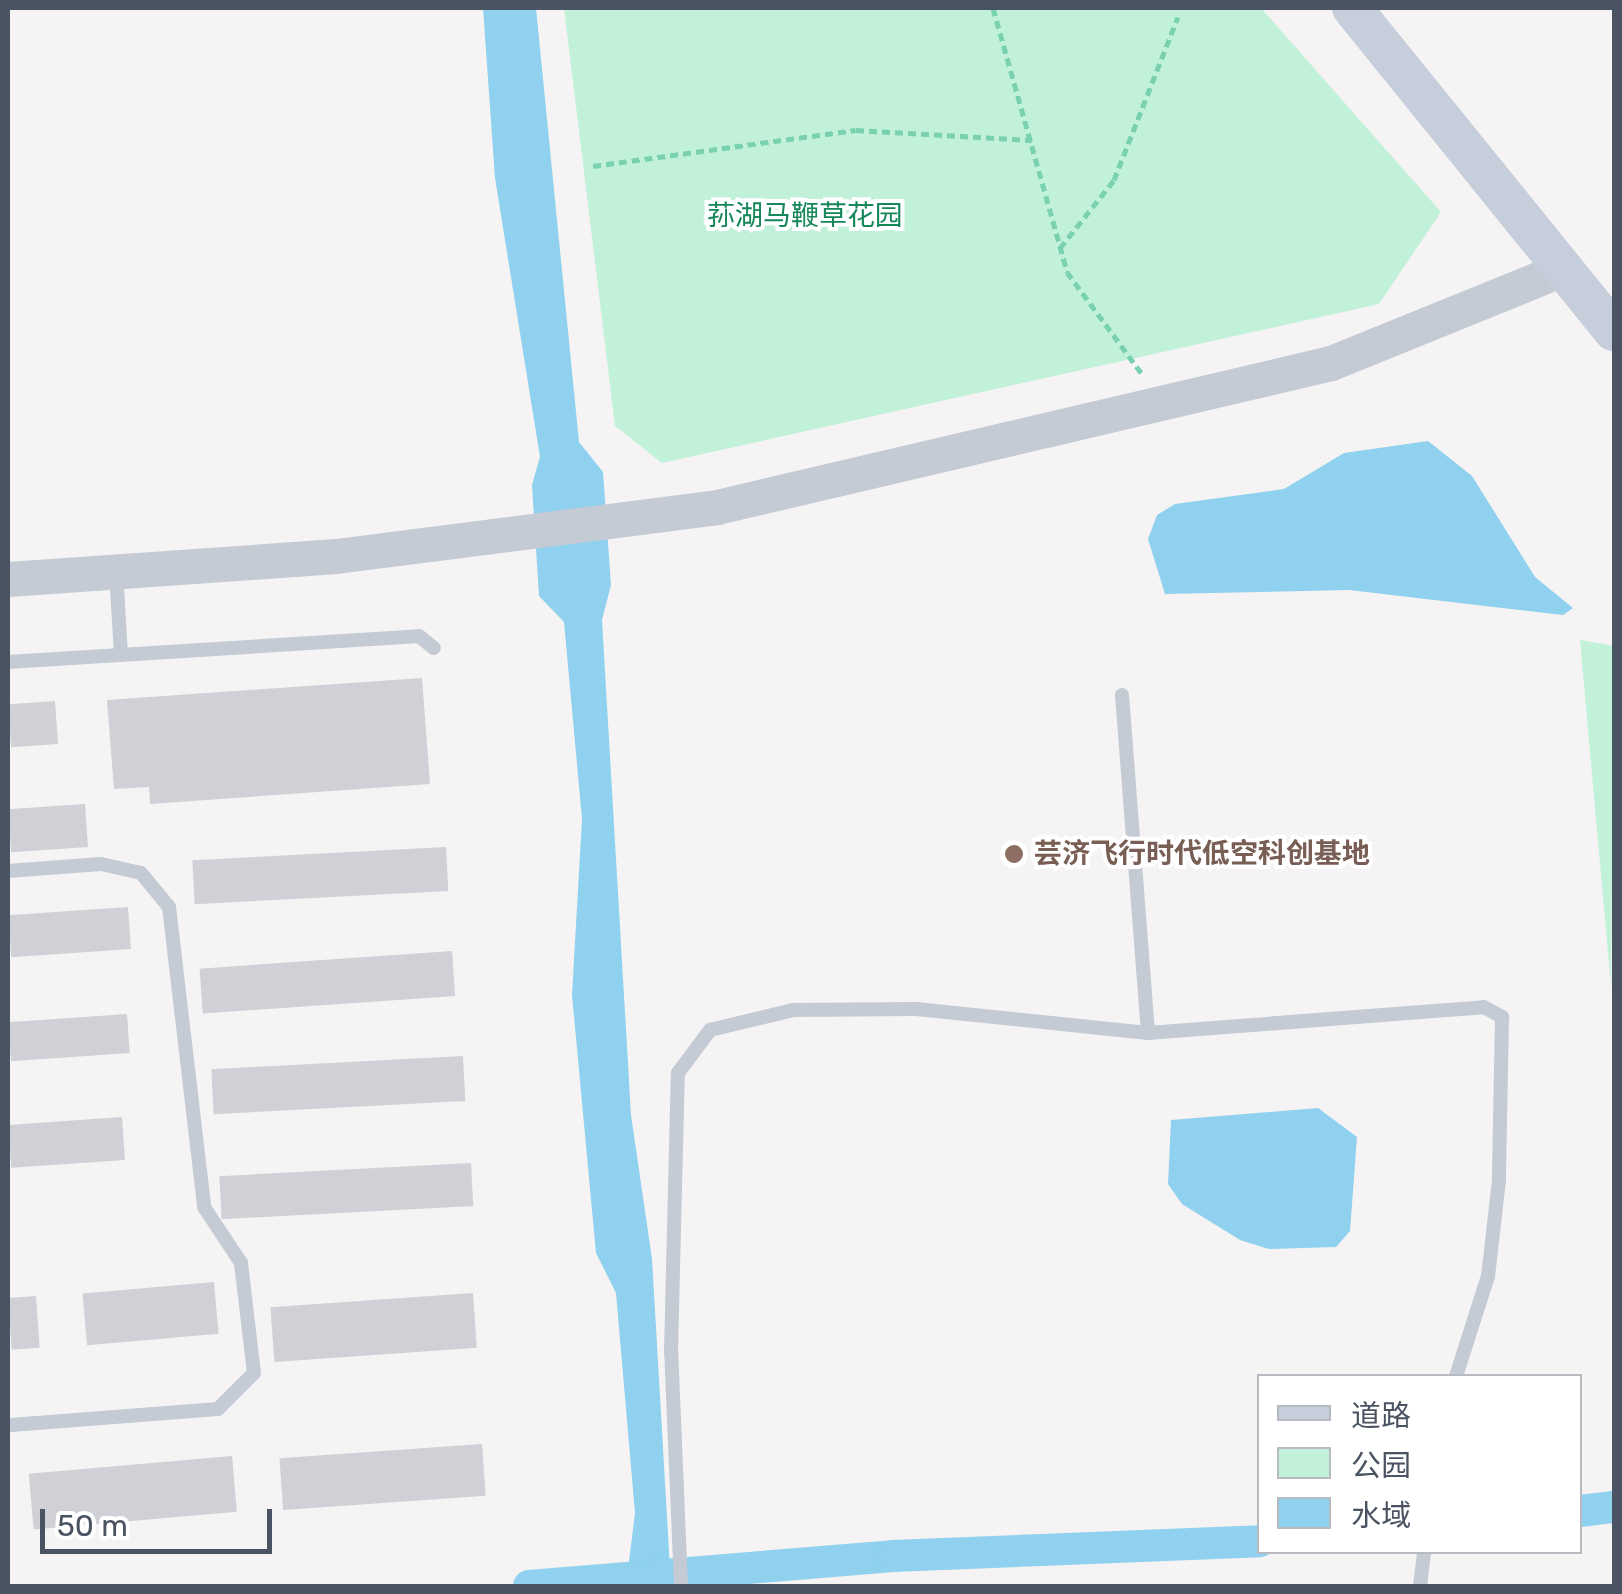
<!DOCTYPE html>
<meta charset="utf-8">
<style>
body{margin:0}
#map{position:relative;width:1622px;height:1594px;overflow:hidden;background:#f5f3f3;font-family:Rubik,"Noto Sans SC",sans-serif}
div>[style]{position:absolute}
.green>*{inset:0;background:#c2f1d9}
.water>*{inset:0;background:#8fd1ef}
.canal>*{height:32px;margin:-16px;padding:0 16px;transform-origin:16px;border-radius:16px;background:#8fd1ef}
.building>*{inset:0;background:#cfd1d7;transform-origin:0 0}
.path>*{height:5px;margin-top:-2.5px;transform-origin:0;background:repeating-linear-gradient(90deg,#79d1af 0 8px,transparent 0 13px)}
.service>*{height:14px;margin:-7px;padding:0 7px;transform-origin:7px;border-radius:7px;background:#c4cbd4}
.tertiary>*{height:35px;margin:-17.5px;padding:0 17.5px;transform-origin:17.5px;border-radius:17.5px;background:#c4cbd4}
.secondary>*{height:40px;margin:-20px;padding:0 20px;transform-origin:20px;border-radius:20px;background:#c6cedb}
.dots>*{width:28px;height:28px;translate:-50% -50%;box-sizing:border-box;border:5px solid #fff;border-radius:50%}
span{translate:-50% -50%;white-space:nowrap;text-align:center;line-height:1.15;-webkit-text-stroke:8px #fff;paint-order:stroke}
.park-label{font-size:28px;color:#16875a}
.education-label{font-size:28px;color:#785e54;font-weight:700}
.left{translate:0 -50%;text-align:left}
.frame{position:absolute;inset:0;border:10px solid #4a5361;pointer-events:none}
.legend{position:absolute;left:1257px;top:1374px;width:325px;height:180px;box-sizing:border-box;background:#fff;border:2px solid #b7bac0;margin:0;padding:12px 18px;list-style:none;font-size:30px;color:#4a5361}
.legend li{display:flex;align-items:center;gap:20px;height:50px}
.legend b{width:50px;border:2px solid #b7bac0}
.scale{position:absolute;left:40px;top:1509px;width:232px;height:45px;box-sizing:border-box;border:5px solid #4a5361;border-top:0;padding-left:12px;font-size:30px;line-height:35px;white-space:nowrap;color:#4a5361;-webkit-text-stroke:8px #fff;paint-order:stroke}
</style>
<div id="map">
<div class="green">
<i style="clip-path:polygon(564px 8px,1261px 8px,1441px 212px,1379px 304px,662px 463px,615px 426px)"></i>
<i style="clip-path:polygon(1580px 640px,1614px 646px,1611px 986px)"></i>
</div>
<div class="water">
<i style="clip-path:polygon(483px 8px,536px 8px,579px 442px,603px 472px,611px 585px,602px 620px,631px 1115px,652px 1259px,671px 1586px,626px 1586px,635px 1513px,616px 1293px,596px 1253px,572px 995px,582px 819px,564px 622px,539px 596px,532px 485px,540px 457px,495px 178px)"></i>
<i style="clip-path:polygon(1428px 441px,1472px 476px,1535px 577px,1573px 608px,1563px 615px,1349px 590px,1165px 594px,1148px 539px,1157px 515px,1175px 504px,1284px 489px,1344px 453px)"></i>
<i style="clip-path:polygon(1318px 1108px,1357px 1137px,1350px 1231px,1336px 1247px,1269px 1249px,1240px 1240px,1182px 1204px,1168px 1184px,1171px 1120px)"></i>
</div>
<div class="canal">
<i style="left:1580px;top:1511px;width:34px;rotate:-7deg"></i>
<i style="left:529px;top:1586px;width:365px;rotate:-4.7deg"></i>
<i style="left:893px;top:1556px;width:367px;rotate:-2.3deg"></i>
</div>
<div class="building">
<i style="clip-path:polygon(422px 678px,430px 784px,150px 804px,149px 787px,114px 789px,107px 700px)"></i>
<i style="left:55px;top:701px;width:43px;height:47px;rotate:86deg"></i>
<i style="left:85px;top:804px;width:43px;height:77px;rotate:86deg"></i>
<i style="left:446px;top:847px;width:44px;height:254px;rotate:87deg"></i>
<i style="left:128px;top:907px;width:42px;height:120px;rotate:86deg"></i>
<i style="left:452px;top:951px;width:45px;height:253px;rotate:86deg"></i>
<i style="left:127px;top:1014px;width:39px;height:119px;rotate:86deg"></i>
<i style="left:463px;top:1056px;width:45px;height:252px;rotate:87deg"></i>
<i style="left:122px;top:1117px;width:43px;height:114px;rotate:86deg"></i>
<i style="left:471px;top:1163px;width:43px;height:252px;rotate:87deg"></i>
<i style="left:214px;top:1282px;width:52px;height:132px;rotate:85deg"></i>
<i style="left:473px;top:1293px;width:55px;height:203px;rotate:86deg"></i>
<i style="left:36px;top:1296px;width:52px;height:28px;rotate:86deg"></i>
<i style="left:482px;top:1444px;width:52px;height:203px;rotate:86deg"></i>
<i style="left:232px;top:1456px;width:56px;height:204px;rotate:85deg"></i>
</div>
<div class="path">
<i style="left:993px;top:8px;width:274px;rotate:74.3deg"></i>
<i style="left:1067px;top:272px;width:127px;rotate:53.7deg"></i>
<i style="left:593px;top:166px;width:265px;rotate:-7.8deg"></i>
<i style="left:856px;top:130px;width:176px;rotate:3.3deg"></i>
<i style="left:1060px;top:248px;width:87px;rotate:-51.5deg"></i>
<i style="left:1114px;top:180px;width:175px;rotate:-68.6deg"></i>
</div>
<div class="service">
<i style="left:116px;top:571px;width:84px;rotate:86.6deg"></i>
<i style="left:8px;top:662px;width:412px;rotate:-3.6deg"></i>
<i style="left:419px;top:636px;width:19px;rotate:39deg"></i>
<i style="left:1122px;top:695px;width:339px;rotate:85.6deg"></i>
<i style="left:8px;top:871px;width:93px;rotate:-4.3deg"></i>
<i style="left:101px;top:864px;width:41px;rotate:12.7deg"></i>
<i style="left:141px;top:873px;width:44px;rotate:50.5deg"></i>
<i style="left:169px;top:907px;width:302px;rotate:83.3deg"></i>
<i style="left:204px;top:1207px;width:67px;rotate:56.5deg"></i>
<i style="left:241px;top:1263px;width:111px;rotate:83.3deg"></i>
<i style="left:254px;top:1373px;width:51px;rotate:135deg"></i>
<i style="left:218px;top:1409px;width:211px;rotate:175.6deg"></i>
<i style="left:681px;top:1586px;width:234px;rotate:-92.4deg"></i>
<i style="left:671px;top:1352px;width:279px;rotate:-88.6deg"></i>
<i style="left:678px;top:1073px;width:54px;rotate:-53.3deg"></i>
<i style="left:710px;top:1030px;width:85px;rotate:-13.5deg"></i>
<i style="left:793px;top:1010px;width:123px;rotate:-0.5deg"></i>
<i style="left:916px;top:1009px;width:233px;rotate:5.9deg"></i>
<i style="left:1148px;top:1033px;width:337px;rotate:-4.4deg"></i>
<i style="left:1484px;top:1007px;width:21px;rotate:29deg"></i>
<i style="left:1502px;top:1017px;width:163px;rotate:91.1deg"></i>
<i style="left:1499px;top:1180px;width:97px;rotate:96.5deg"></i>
<i style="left:1488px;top:1276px;width:105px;rotate:107.7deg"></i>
<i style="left:1420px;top:1586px;width:34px;rotate:-83deg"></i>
</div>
<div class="tertiary">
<i style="left:8px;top:579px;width:329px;rotate:-4deg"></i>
<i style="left:336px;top:556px;width:384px;rotate:-7.3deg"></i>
<i style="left:717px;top:507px;width:631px;rotate:-13.2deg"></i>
<i style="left:1331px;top:363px;width:253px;rotate:-22.1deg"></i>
</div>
<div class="secondary">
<i style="left:1352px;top:8px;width:416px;rotate:51deg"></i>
</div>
<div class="dots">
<i style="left:1014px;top:854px;background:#8d6e63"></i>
</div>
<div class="park-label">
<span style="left:805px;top:216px">荪湖马鞭草花园</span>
</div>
<div class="education-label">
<span class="left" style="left:1034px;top:854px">芸济飞行时代低空科创基地</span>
</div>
<div class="frame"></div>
<ul class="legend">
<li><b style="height:12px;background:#c6cedb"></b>道路</li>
<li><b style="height:28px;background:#c2f1d9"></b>公园</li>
<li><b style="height:28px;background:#8fd1ef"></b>水域</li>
</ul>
<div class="scale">50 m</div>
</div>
